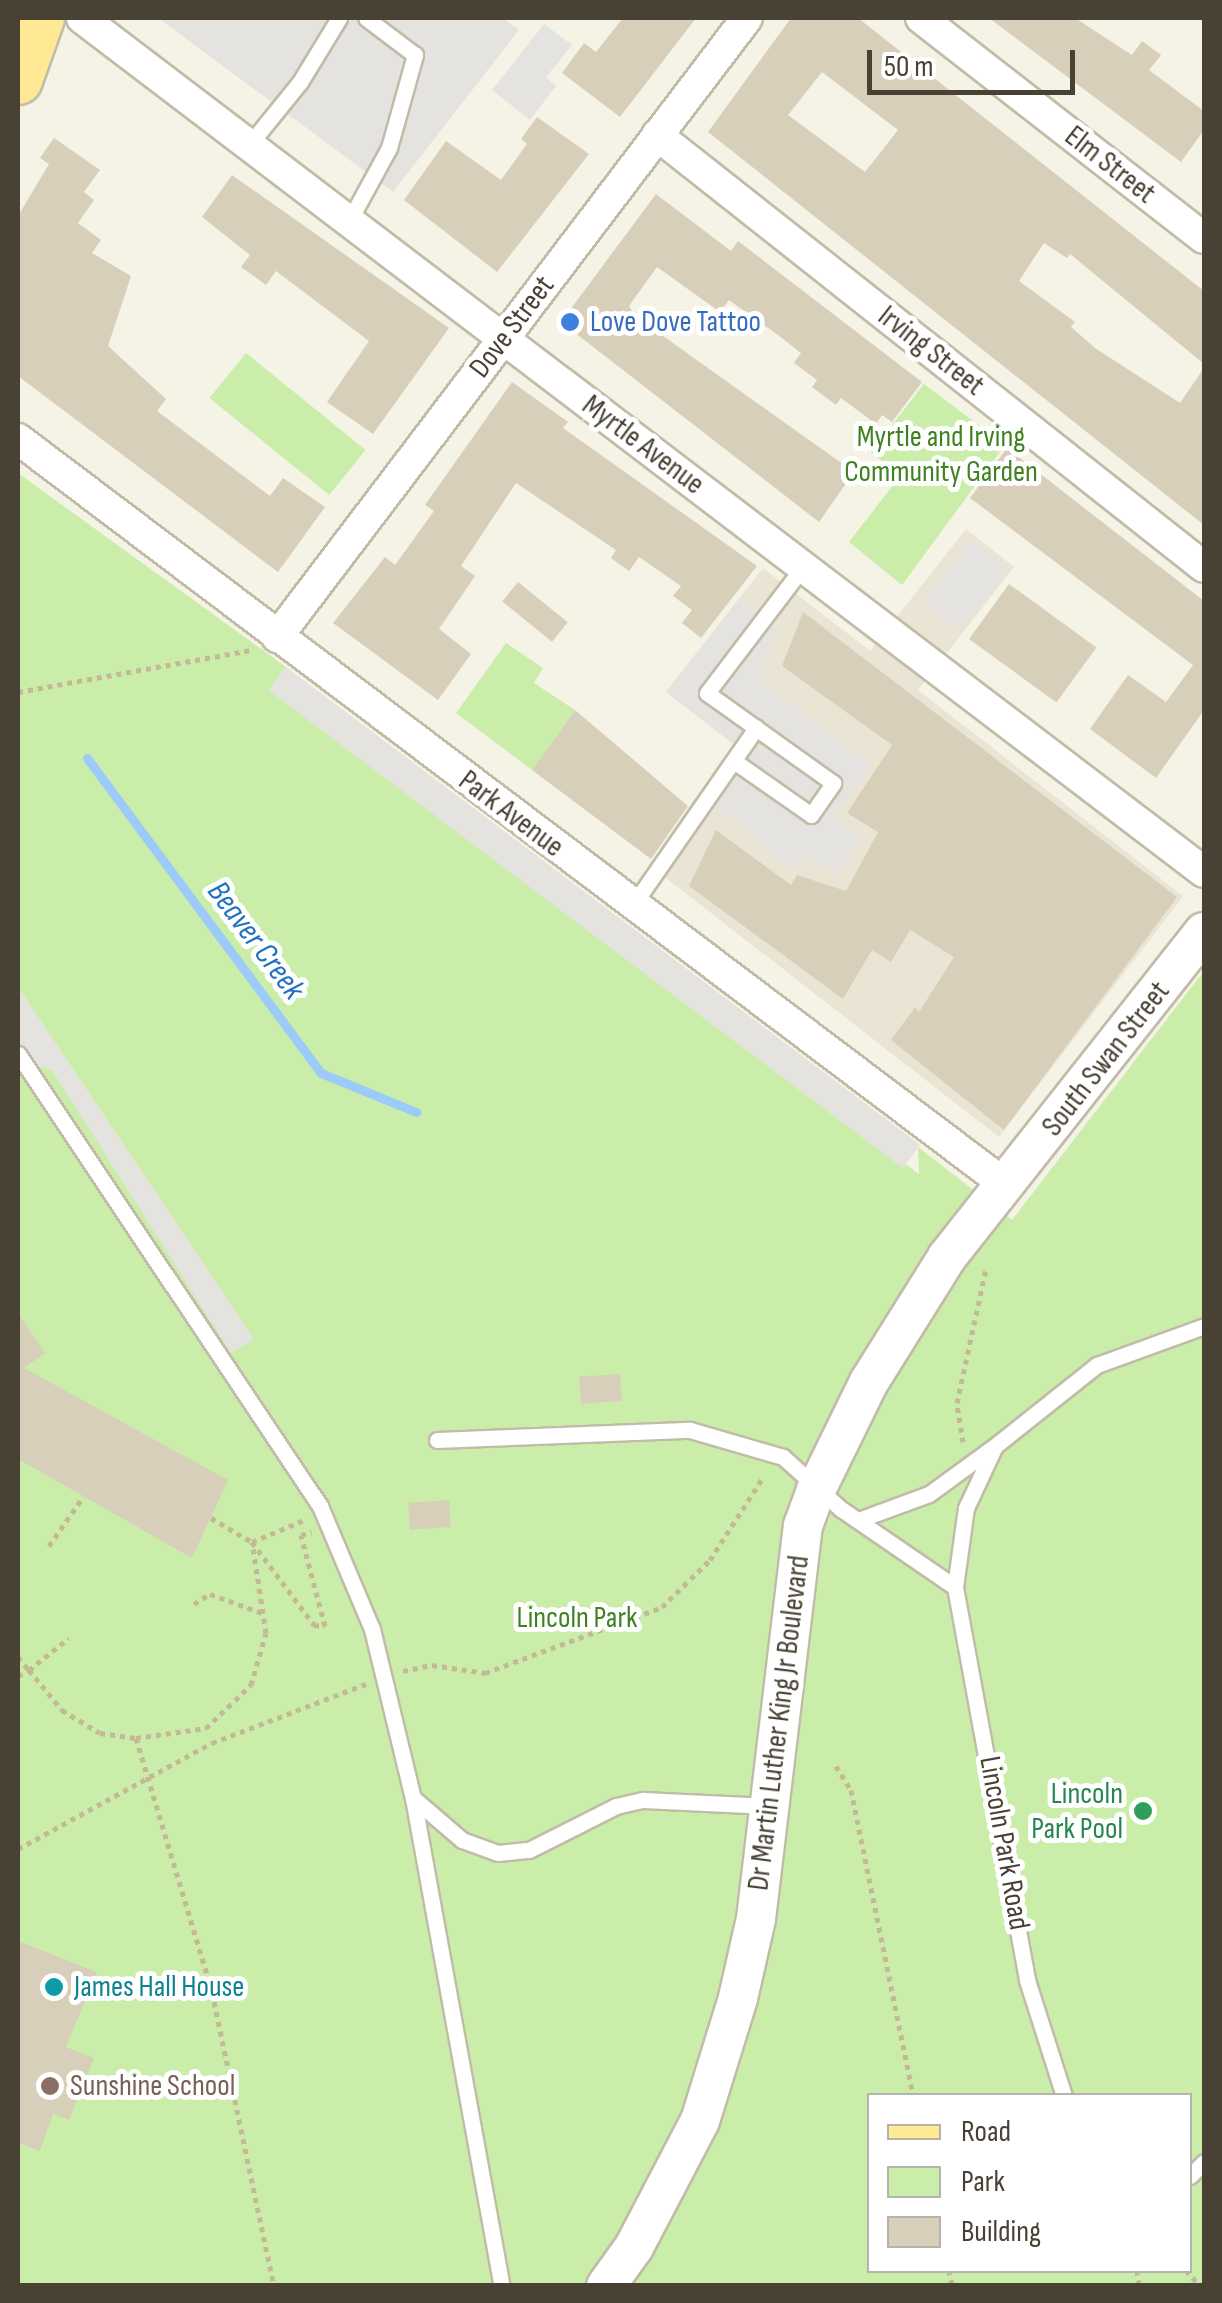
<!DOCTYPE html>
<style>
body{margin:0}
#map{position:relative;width:1222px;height:2303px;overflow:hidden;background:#f5f2e6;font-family:"Sofia Sans Condensed",sans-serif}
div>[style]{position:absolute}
.residential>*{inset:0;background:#eae4d4}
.green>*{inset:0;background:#caeeaa;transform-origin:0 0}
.parking>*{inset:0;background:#e5e3df;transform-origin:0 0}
.stream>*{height:9px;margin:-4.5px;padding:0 4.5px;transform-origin:4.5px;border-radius:4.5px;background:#9ccbf9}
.building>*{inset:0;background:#d8cfba;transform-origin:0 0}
.path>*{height:5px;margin-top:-2.5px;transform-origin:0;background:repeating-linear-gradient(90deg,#c5b897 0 5px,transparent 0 10px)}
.roads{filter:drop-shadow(2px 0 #c2bba8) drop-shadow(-2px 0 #c2bba8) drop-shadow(0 2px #c2bba8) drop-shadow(0 -2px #c2bba8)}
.service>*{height:15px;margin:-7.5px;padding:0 7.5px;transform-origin:7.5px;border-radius:7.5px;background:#fff}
.minor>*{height:30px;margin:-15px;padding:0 15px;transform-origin:15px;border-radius:15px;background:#fff}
.tertiary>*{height:38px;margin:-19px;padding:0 19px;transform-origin:19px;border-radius:19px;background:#fff}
.primary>*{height:48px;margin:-24px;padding:0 24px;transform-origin:24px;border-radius:24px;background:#ffe995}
.dots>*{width:28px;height:28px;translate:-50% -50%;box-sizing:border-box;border:5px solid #fff;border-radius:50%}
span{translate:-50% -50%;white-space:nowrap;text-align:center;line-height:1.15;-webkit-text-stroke:10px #fff;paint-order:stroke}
.street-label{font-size:30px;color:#494234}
.shop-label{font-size:30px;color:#366cbe}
.left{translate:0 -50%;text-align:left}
.park-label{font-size:30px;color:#3e8221}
.leisure-label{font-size:30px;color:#27864d}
.right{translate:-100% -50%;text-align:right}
.culture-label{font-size:30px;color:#0d838f}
.education-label{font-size:30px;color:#785e54}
.water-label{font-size:32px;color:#2171c1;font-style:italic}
.frame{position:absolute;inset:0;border:20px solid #494234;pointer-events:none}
.legend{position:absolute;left:867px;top:2093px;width:325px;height:180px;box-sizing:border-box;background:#fff;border:2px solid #b6b3ae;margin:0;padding:12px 18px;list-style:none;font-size:30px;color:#494234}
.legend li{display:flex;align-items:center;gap:20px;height:50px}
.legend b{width:50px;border:2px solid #b6b3ae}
.scale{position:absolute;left:867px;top:50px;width:208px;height:45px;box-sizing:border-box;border:5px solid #494234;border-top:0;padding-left:12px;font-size:30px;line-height:35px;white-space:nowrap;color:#494234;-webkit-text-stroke:8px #fff;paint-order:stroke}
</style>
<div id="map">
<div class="residential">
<i style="clip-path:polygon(966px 529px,1014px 567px,918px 690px,1183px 896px,999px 1137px,652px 867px,737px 747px,666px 692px,763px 568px,870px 651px)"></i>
</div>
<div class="green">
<i style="left:246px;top:353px;width:154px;height:58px;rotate:39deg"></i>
<i style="clip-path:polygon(924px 384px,1005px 445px,902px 585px,849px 542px,900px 476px,871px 452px)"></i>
<i style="clip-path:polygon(evenodd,18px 473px,286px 667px,287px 696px,367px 759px,919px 1174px,918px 1147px,1012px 1220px,1204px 971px,1204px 2285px,18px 2285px,18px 473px,870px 2096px,1190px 2096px,1190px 2270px,870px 2270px,870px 2096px)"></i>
<i style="clip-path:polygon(506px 643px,543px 668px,534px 683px,575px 710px,532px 770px,456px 713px)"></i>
</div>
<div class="parking">
<i style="clip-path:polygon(158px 18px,503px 18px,519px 30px,393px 192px)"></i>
<i style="clip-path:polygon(544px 24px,572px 45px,546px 77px,556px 86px,530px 120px,492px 90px)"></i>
<i style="left:971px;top:540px;width:48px;height:78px;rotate:38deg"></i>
<i style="clip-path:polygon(739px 599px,777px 631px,759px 680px,871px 765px,835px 816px,861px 839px,839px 872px,799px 858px,793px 871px,702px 795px,737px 746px,666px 692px)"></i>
<i style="left:286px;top:667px;width:794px;height:29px;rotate:37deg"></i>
<i style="clip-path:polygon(18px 987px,254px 1339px,231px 1353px,52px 1070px,18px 1061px)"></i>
</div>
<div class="stream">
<i style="left:87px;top:758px;width:392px;rotate:53.4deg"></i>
<i style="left:321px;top:1073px;width:103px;rotate:22.3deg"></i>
</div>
<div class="building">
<i style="clip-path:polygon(623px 18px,696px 18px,620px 117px,562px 73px,584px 43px,596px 52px)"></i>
<i style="clip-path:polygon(evenodd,791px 18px,858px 18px,1204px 291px,1204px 364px,1070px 254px,1067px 258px,1044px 243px,1019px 281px,1075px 322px,1071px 327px,1095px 348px,1180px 403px,1204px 368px,1204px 525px,708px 132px,791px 18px,822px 72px,898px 130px,865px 172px,788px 115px,822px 72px)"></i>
<i style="clip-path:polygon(989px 18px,1075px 18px,1132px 55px,1142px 41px,1161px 55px,1149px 70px,1204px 111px,1204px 130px,1181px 162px)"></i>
<i style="clip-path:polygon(537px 117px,589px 154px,497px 272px,404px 200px,446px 141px,501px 180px,527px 144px,521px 139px)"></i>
<i style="clip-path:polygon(54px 138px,100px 170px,84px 192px,94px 200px,78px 223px,101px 240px,92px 253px,131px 276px,108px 346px,166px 399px,157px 411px,270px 496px,283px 478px,325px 507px,278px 572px,18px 376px,18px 216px,49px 164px,40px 158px)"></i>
<i style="clip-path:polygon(232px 175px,449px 328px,373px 434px,327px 402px,369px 341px,276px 271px,266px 285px,241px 267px,250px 255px,202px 217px)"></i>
<i style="clip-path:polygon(656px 194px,731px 251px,738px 241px,922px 382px,892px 422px,882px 415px,876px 424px,841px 398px,836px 405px,812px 387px,817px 380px,794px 363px,801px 353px,778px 335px,729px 300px,720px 312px,657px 267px,629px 306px,635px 316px,854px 472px,819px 522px,561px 322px)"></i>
<i style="clip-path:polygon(512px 382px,568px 422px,563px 428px,757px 566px,701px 638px,682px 623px,692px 610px,673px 596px,681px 586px,639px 557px,629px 571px,611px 558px,616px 550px,516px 483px,461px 566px,475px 576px,439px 629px,471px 654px,438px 700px,333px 623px,385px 557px,395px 565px,434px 511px,425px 505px)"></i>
<i style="clip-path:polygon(1007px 448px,1204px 601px,1204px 710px,1156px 778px,1090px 729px,1128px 675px,1166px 702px,1193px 665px,970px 498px)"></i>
<i style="left:518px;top:582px;width:64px;height:25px;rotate:39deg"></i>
<i style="left:1009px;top:584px;width:108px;height:68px;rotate:36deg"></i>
<i style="clip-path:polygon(803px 612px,1177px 897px,1004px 1130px,891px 1040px,915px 1007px,919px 1012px,954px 957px,910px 930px,891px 962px,872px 950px,843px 999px,689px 886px,716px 830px,791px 885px,797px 875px,846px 891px,878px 832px,847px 813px,892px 745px,782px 666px)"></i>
<i style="clip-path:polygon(575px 710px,688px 806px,651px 859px,532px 770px)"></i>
<i style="clip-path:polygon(18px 1313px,45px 1353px,24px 1368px,228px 1480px,192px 1558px,18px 1459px)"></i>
<i style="left:620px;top:1374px;width:27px;height:41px;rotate:86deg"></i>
<i style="left:449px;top:1500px;width:27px;height:41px;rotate:86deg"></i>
<i style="clip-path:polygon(18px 1941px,97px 1972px,66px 2047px,94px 2058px,69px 2120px,53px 2114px,40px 2151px,18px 2143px)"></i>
</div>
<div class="path">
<i style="left:18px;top:692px;width:237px;rotate:-10.2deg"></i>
<i style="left:963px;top:1442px;width:39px;rotate:-99deg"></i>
<i style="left:957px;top:1403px;width:137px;rotate:-77.8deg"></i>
<i style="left:211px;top:1518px;width:48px;rotate:30.3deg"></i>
<i style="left:252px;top:1542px;width:104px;rotate:53.2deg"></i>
<i style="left:314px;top:1625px;width:11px;rotate:5deg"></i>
<i style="left:325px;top:1626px;width:94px;rotate:-104.8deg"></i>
<i style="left:301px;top:1535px;width:11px;rotate:-15deg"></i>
<i style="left:49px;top:1546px;width:60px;rotate:-55.2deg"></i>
<i style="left:194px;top:1604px;width:19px;rotate:-32deg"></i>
<i style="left:210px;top:1594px;width:59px;rotate:20deg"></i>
<i style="left:18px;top:1657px;width:17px;rotate:50deg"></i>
<i style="left:29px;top:1670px;width:51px;rotate:-38.7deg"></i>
<i style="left:403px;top:1671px;width:30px;rotate:-12deg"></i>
<i style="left:432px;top:1665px;width:54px;rotate:8.6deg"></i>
<i style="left:485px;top:1673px;width:189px;rotate:-20.4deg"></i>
<i style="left:662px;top:1607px;width:67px;rotate:-44.4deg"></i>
<i style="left:710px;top:1560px;width:96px;rotate:-57.3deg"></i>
<i style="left:18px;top:1676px;width:13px;rotate:-29deg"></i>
<i style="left:29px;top:1670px;width:52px;rotate:50.5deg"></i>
<i style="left:62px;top:1710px;width:44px;rotate:31.2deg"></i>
<i style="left:100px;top:1733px;width:36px;rotate:8deg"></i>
<i style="left:136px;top:1738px;width:265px;rotate:73.3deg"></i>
<i style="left:212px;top:1992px;width:300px;rotate:78.1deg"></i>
<i style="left:136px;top:1738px;width:71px;rotate:-8.1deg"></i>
<i style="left:206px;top:1728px;width:62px;rotate:-43.7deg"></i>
<i style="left:251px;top:1685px;width:54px;rotate:-73.9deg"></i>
<i style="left:266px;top:1633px;width:92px;rotate:-98.7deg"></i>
<i style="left:252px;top:1542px;width:56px;rotate:-22.9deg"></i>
<i style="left:836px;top:1766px;width:28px;rotate:58deg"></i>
<i style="left:851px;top:1790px;width:312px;rotate:78.5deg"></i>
<i style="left:18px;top:1849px;width:221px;rotate:-28.7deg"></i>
<i style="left:212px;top:1743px;width:165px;rotate:-21deg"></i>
<i style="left:949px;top:2270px;width:16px;rotate:79deg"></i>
<i style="left:1137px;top:2270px;width:16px;rotate:83deg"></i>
<i style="left:1186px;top:2270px;width:21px;rotate:49deg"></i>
</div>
<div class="roads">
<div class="service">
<i style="left:249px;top:145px;width:81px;rotate:-51deg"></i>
<i style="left:300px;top:82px;width:75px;rotate:-58.6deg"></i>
<i style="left:349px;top:221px;width:83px;rotate:-61.3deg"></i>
<i style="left:389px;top:148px;width:97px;rotate:-74.4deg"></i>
<i style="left:415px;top:55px;width:61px;rotate:-142.9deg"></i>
<i style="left:734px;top:761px;width:94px;rotate:35deg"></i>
<i style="left:811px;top:815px;width:39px;rotate:-55deg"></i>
<i style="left:833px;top:783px;width:95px;rotate:-144.5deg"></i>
<i style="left:633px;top:905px;width:216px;rotate:-55.2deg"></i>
<i style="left:756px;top:728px;width:60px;rotate:-144.5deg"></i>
<i style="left:707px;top:693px;width:158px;rotate:-52.7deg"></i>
<i style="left:18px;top:1054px;width:544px;rotate:56.25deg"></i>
<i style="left:320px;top:1506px;width:134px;rotate:67.1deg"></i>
<i style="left:372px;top:1629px;width:174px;rotate:76.4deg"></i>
<i style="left:413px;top:1798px;width:496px;rotate:79.7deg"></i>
<i style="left:437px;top:1440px;width:253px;rotate:-2.3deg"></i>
<i style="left:690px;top:1430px;width:97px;rotate:16.2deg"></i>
<i style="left:783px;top:1457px;width:78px;rotate:41.9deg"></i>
<i style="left:841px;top:1509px;width:138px;rotate:34.4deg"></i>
<i style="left:955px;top:1587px;width:400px;rotate:79.6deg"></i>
<i style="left:1027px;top:1980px;width:122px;rotate:72.3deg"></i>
<i style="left:861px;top:1519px;width:72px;rotate:-20.2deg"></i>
<i style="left:929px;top:1494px;width:78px;rotate:-36.1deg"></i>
<i style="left:955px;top:1587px;width:80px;rotate:-82.1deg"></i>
<i style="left:966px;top:1508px;width:68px;rotate:-64.9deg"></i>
<i style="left:995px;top:1446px;width:130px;rotate:-38.5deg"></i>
<i style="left:1097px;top:1365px;width:114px;rotate:-20deg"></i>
<i style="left:413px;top:1798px;width:65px;rotate:40.6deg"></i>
<i style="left:462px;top:1840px;width:38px;rotate:20deg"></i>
<i style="left:498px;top:1853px;width:31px;rotate:-6deg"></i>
<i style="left:529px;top:1850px;width:97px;rotate:-26.8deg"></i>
<i style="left:616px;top:1806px;width:28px;rotate:-13deg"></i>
<i style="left:643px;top:1800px;width:126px;rotate:2.7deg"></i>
<i style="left:1190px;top:2176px;width:20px;rotate:-45deg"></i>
</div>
<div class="minor">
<i style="left:82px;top:18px;width:1410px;rotate:37.28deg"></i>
<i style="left:921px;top:18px;width:358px;rotate:37.9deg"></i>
<i style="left:657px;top:135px;width:697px;rotate:38.3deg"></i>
<i style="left:18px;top:439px;width:1239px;rotate:37.06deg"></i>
<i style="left:277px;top:637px;width:777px;rotate:-52.79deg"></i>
</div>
<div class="tertiary">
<i style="left:606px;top:2286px;width:48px;rotate:-54.3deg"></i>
<i style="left:634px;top:2247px;width:142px;rotate:-62.4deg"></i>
<i style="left:700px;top:2121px;width:129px;rotate:-72.8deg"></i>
<i style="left:738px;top:1998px;width:81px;rotate:-77.2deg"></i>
<i style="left:756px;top:1919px;width:396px;rotate:-83.2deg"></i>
<i style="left:803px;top:1526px;width:38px;rotate:-70deg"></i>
<i style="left:816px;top:1490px;width:120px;rotate:-63.9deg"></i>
<i style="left:869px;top:1382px;width:147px;rotate:-58deg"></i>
<i style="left:947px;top:1257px;width:414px;rotate:-51.7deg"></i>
</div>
<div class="primary">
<i style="left:18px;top:80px;width:66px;rotate:-70.5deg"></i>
</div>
</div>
<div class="dots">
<i style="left:570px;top:322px;background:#3f7fe0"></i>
<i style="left:1143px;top:1811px;background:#2e9e5b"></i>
<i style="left:54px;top:1987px;background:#0f9aa8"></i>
<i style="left:50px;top:2086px;background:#8d6e63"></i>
</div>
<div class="street-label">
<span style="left:1110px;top:165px;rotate:38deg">Elm Street</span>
<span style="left:512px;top:327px;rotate:-53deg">Dove Street</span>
<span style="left:931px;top:351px;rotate:38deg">Irving Street</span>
<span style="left:643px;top:445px;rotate:37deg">Myrtle Avenue</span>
<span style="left:511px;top:814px;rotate:37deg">Park Avenue</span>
<span style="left:1106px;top:1059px;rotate:-52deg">South Swan Street</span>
<span style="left:779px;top:1723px;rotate:-83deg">Dr Martin Luther King Jr Boulevard</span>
<span style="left:1004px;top:1843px;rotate:80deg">Lincoln Park Road</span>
</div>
<div class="shop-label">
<span class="left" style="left:590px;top:322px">Love Dove Tattoo</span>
</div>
<div class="park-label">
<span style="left:941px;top:454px">Myrtle and Irving<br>Community Garden</span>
<span style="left:577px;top:1618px">Lincoln Park</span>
</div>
<div class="leisure-label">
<span class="right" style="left:1123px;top:1811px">Lincoln<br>Park Pool</span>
</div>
<div class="culture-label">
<span class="left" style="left:74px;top:1987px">James Hall House</span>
</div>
<div class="education-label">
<span class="left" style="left:70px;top:2086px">Sunshine School</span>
</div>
<div class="water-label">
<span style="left:255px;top:941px;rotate:53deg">Beaver Creek</span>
</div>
<div class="frame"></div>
<ul class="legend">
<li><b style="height:12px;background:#ffe995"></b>Road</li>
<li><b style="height:28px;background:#caeeaa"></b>Park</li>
<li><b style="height:28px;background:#d8cfba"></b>Building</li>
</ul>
<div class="scale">50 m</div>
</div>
